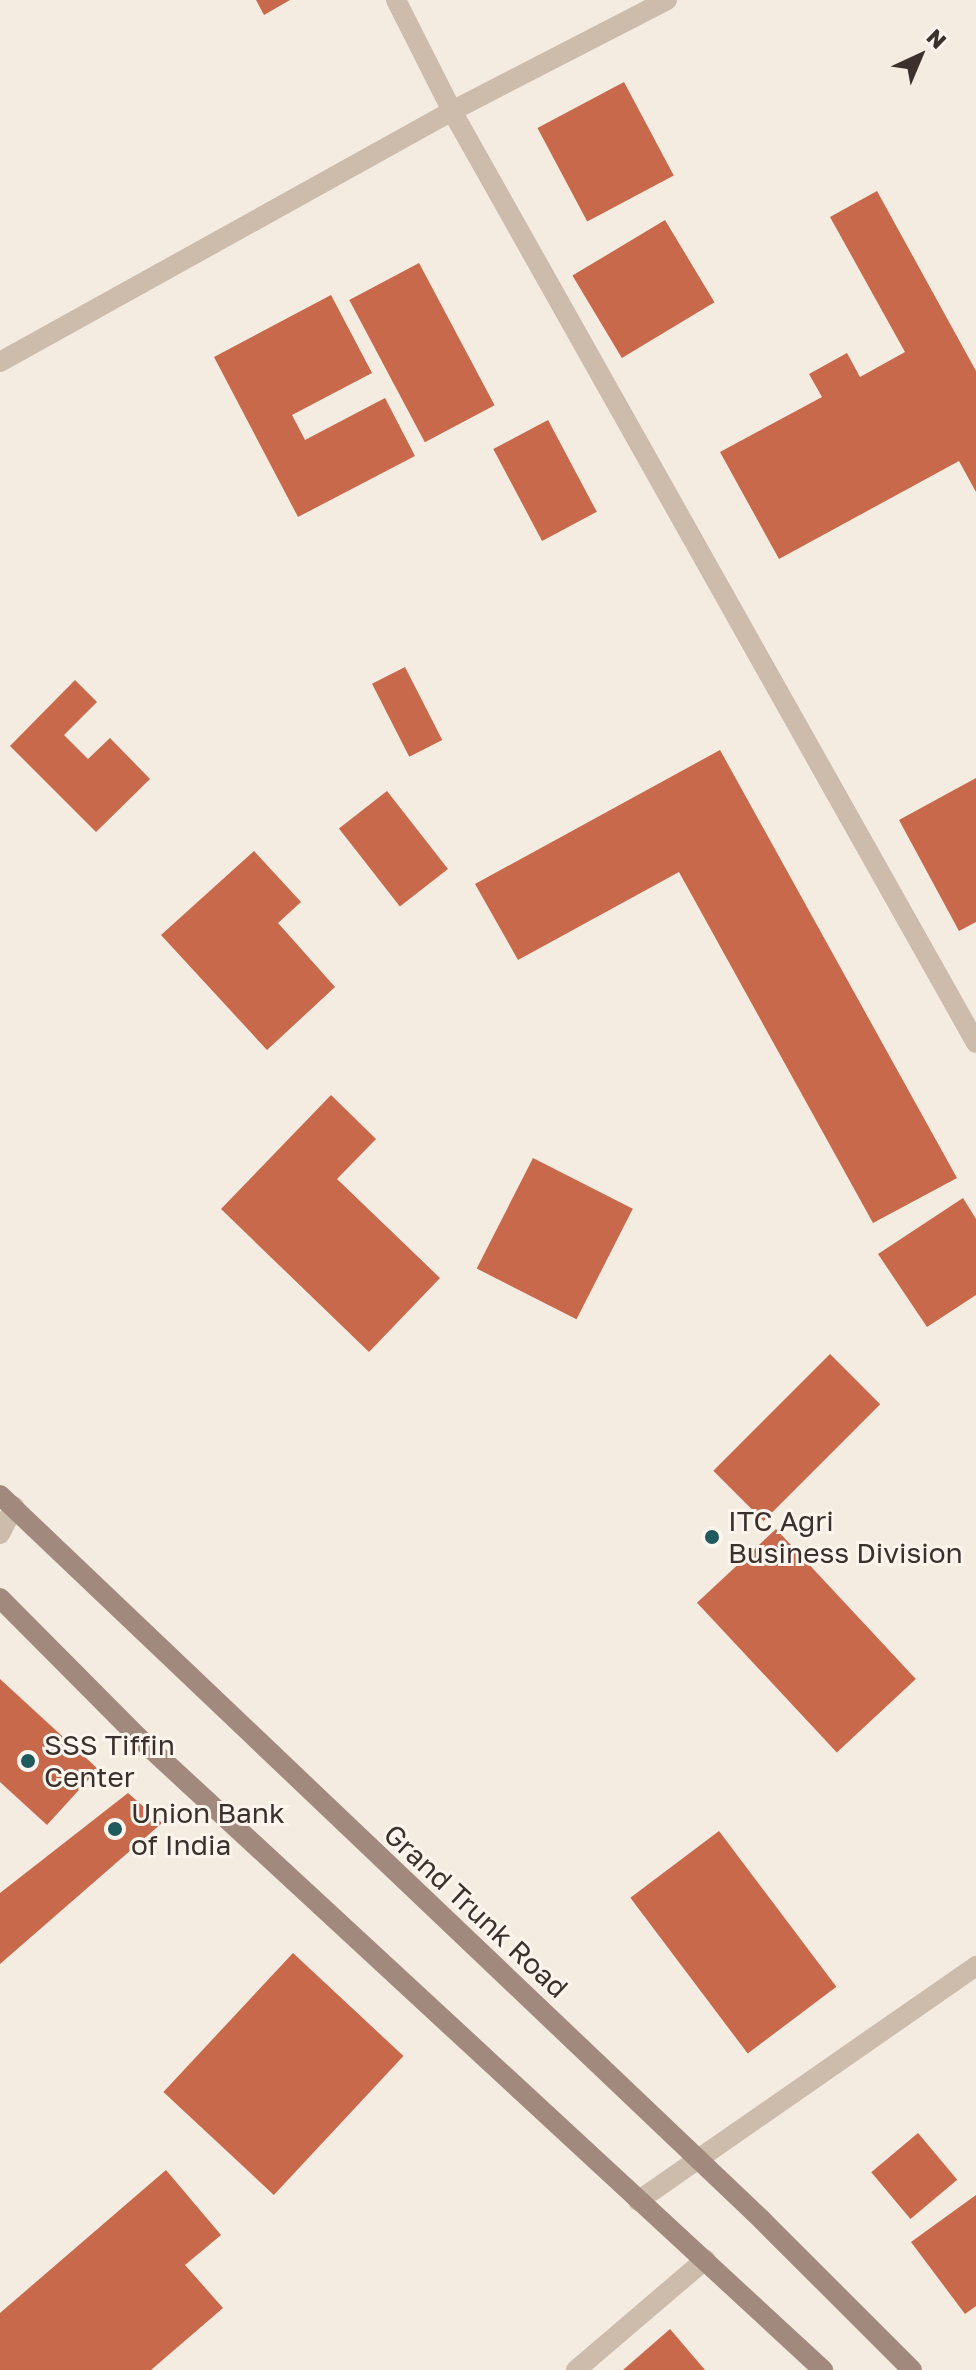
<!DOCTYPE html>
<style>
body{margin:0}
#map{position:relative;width:976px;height:2370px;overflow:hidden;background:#f4ebe1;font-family:"Golos Text",sans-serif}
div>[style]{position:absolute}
.building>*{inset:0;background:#c8694b;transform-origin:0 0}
.minor>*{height:20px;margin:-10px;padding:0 10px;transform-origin:10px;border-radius:10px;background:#cdbbac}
.tertiary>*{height:20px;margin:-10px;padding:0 10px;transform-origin:10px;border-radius:10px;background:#cdbbac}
.secondary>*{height:20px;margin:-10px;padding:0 10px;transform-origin:10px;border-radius:10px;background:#a18a7d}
.dots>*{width:22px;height:22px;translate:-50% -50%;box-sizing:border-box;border:4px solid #fbf5ee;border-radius:50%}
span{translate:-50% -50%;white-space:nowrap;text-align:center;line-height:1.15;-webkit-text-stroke:6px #fbf5ee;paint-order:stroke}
.poi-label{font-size:28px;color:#3b302b}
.left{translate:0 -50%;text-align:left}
.street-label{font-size:28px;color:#3b302b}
.north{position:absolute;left:880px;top:16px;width:80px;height:80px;-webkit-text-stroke:6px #fbf5ee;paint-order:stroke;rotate:44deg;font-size:22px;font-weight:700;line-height:32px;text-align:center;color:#3b302b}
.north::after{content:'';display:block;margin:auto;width:28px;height:36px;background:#3b302b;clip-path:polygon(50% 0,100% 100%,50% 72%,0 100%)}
</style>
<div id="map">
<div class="building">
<i style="clip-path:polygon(256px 0,290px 0,264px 15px)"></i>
<i style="left:624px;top:82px;width:106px;height:98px;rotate:62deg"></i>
<i style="clip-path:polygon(877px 191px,976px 371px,976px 492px,959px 461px,779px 559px,720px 452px,822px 397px,809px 374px,847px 353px,860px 377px,905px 352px,830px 217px)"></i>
<i style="left:665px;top:220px;width:96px;height:108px;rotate:59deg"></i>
<i style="left:419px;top:263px;width:161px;height:79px;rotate:62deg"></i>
<i style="clip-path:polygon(331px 295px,372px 373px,292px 415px,305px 440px,385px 398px,415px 456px,298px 517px,214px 357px)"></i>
<i style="left:548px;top:420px;width:104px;height:62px;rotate:62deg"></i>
<i style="left:405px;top:667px;width:82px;height:37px;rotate:63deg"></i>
<i style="clip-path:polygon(75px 680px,97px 702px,64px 735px,88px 759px,110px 738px,150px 779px,96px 832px,10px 746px)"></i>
<i style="clip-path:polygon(720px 750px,957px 1178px,873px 1223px,679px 872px,518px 960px,475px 884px)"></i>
<i style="clip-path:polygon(976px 778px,976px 922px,959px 931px,899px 820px)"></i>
<i style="left:387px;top:791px;width:99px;height:61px;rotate:52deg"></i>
<i style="clip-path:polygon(254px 851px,301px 902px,278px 923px,335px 987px,267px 1050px,161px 935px)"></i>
<i style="clip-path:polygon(331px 1095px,376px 1139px,337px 1179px,440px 1278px,369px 1352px,221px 1209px)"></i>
<i style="left:533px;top:1158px;width:112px;height:124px;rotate:27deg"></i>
<i style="clip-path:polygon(963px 1198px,976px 1219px,976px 1295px,927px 1327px,878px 1254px)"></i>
<i style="left:830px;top:1354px;width:71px;height:165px;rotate:45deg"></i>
<i style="left:776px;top:1529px;width:205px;height:108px;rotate:47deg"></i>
<i style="clip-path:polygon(0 1679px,98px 1769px,47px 1825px,0 1782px)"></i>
<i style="clip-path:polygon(128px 1793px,162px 1823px,0 1964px,0 1893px)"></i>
<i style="left:719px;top:1831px;width:195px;height:111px;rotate:53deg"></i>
<i style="left:293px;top:1953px;width:151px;height:190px;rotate:43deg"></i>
<i style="left:918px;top:2133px;width:61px;height:61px;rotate:50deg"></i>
<i style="clip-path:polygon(166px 2170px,221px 2235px,185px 2265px,223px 2308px,151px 2370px,0 2370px,0 2313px)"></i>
<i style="clip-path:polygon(976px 2195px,976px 2306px,965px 2314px,911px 2242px)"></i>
<i style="clip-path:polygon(670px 2329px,705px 2370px,623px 2370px)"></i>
</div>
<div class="minor">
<i style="left:396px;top:0;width:124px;rotate:63.2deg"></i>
<i style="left:452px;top:111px;width:1069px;rotate:60.65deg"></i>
<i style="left:0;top:1534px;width:31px;rotate:-63deg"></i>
<i style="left:638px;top:2201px;width:412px;rotate:-34.8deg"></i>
<i style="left:576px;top:2370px;width:170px;rotate:-40.5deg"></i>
</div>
<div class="tertiary">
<i style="left:0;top:362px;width:517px;rotate:-29.04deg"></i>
<i style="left:452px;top:111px;width:242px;rotate:-27.3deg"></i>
</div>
<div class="secondary">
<i style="left:0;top:1495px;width:1052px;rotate:43.57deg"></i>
<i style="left:762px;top:2220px;width:212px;rotate:45deg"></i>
<i style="left:0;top:1598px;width:196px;rotate:45.2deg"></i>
<i style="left:138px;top:1737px;width:933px;rotate:42.74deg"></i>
</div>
<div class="dots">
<i style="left:712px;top:1537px;background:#1f5a5e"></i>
<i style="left:28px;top:1761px;background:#1f5a5e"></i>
<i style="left:115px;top:1829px;background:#1f5a5e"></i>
</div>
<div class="poi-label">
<span class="left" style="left:728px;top:1537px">ITC Agri<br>Business Division</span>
<span class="left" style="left:44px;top:1761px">SSS Tiffin<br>Center</span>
<span class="left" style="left:131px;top:1829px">Union Bank<br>of India</span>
</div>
<div class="street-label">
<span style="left:476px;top:1911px;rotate:43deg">Grand Trunk Road</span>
</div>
<div class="north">N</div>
</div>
